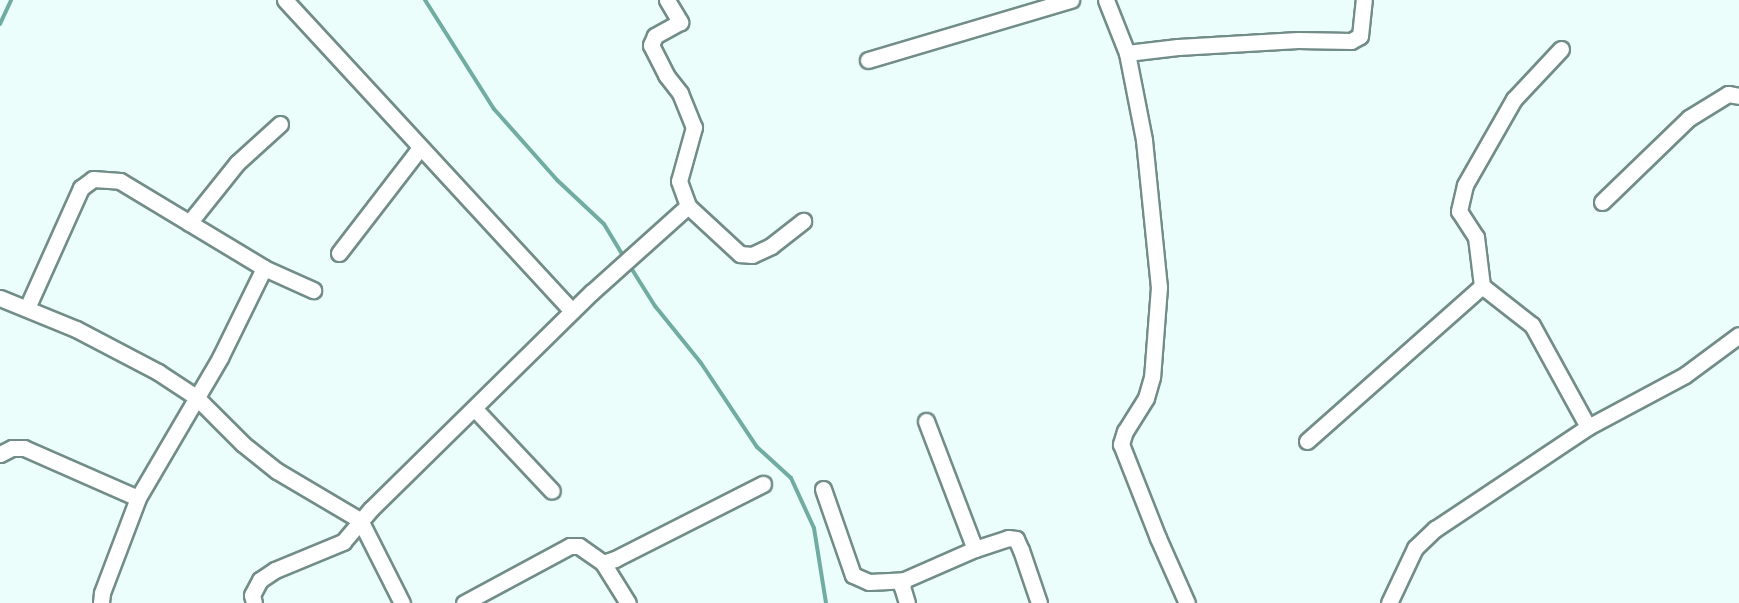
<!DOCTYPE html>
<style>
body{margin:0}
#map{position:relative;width:1739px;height:603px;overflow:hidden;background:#ecfefb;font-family:"Times New Roman",serif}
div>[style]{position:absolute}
.stream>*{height:4px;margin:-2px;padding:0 2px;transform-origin:2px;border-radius:2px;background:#70aca2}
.roads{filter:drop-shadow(2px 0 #728d88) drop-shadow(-2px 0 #728d88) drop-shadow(0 2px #728d88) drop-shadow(0 -2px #728d88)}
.minor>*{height:15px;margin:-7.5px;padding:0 7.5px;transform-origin:7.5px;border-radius:7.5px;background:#fff}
span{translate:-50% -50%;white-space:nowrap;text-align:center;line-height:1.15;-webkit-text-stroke:4.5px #ecfefb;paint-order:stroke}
</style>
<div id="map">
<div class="stream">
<i style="left:425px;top:0;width:129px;rotate:57.7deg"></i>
<i style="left:494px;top:109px;width:95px;rotate:48.4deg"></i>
<i style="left:557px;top:180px;width:64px;rotate:43.1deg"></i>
<i style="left:604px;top:224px;width:39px;rotate:59deg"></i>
<i style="left:0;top:24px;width:26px;rotate:-65deg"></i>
<i style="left:628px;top:263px;width:51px;rotate:57.9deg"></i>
<i style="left:655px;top:306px;width:73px;rotate:51.1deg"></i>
<i style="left:701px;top:363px;width:101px;rotate:56.3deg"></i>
<i style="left:757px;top:447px;width:46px;rotate:42.4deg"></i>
<i style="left:791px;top:478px;width:55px;rotate:65.3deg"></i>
<i style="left:814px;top:528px;width:76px;rotate:80.9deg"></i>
</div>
<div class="roads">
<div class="minor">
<i style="left:285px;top:0;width:423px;rotate:47.3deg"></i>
<i style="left:667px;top:0;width:26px;rotate:59deg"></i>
<i style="left:680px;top:22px;width:29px;rotate:151deg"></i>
<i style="left:655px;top:36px;width:10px;rotate:114deg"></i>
<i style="left:651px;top:45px;width:34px;rotate:63deg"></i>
<i style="left:666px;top:75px;width:23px;rotate:52deg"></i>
<i style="left:680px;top:93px;width:37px;rotate:68deg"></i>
<i style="left:694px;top:127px;width:56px;rotate:105.5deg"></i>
<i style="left:679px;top:181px;width:27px;rotate:70deg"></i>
<i style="left:688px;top:206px;width:71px;rotate:42.7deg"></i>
<i style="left:740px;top:254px;width:12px;rotate:5deg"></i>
<i style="left:752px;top:255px;width:21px;rotate:-25deg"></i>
<i style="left:771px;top:246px;width:41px;rotate:-38deg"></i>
<i style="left:1106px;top:0;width:57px;rotate:68.4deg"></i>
<i style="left:1127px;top:53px;width:89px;rotate:78.9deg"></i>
<i style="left:1144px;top:140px;width:148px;rotate:84.2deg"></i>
<i style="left:1159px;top:287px;width:90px;rotate:94.4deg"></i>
<i style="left:1152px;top:377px;width:22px;rotate:106deg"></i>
<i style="left:1146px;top:398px;width:39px;rotate:122deg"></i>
<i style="left:1125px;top:431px;width:14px;rotate:107deg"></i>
<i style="left:1121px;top:444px;width:101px;rotate:68.5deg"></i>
<i style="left:1158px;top:538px;width:71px;rotate:66deg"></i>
<i style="left:1561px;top:49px;width:69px;rotate:133.2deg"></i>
<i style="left:1514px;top:99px;width:99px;rotate:119.7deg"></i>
<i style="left:1465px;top:185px;width:27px;rotate:103deg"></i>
<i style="left:1459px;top:211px;width:31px;rotate:57deg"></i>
<i style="left:1476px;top:237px;width:49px;rotate:83deg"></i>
<i style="left:1482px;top:286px;width:63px;rotate:38deg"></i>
<i style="left:1532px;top:325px;width:116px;rotate:61.2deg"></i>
<i style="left:1127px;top:53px;width:51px;rotate:-6.7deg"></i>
<i style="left:1178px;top:47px;width:120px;rotate:-3.3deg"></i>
<i style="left:1298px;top:40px;width:53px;rotate:1.1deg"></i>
<i style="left:1351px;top:41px;width:10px;rotate:-29deg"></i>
<i style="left:1360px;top:36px;width:36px;rotate:-84deg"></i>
<i style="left:868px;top:60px;width:212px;rotate:-16.5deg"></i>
<i style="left:1602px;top:202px;width:121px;rotate:-44deg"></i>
<i style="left:1689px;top:118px;width:46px;rotate:-31.6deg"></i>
<i style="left:1728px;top:94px;width:11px;rotate:10deg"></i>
<i style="left:189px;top:223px;width:77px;rotate:-51.3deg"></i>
<i style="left:237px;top:163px;width:58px;rotate:-42.2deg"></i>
<i style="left:339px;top:253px;width:133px;rotate:-52.4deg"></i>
<i style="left:264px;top:268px;width:54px;rotate:24.2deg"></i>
<i style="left:0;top:298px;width:82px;rotate:22.2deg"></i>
<i style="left:76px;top:329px;width:93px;rotate:27.7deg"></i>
<i style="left:158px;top:372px;width:45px;rotate:33.3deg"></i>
<i style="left:196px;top:397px;width:66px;rotate:45deg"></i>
<i style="left:243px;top:444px;width:43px;rotate:38.5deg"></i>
<i style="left:277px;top:471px;width:96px;rotate:30.6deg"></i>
<i style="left:360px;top:520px;width:93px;rotate:63.2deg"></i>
<i style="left:27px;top:308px;width:132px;rotate:-65.8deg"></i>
<i style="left:81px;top:188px;width:15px;rotate:-37deg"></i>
<i style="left:93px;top:179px;width:27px;rotate:4deg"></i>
<i style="left:120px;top:181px;width:168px;rotate:31.1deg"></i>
<i style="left:264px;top:268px;width:100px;rotate:116.1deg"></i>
<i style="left:220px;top:358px;width:162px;rotate:120.4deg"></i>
<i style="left:138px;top:498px;width:102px;rotate:110.8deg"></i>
<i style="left:102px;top:593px;width:10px;rotate:96deg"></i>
<i style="left:475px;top:409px;width:112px;rotate:46.8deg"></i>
<i style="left:926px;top:421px;width:137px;rotate:69.1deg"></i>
<i style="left:1307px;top:441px;width:234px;rotate:-41.5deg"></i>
<i style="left:0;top:454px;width:13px;rotate:-27deg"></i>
<i style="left:12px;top:448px;width:12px"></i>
<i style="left:24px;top:448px;width:124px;rotate:23.7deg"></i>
<i style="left:823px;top:489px;width:91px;rotate:70.8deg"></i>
<i style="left:853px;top:575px;width:17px;rotate:24deg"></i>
<i style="left:869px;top:582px;width:35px;rotate:-3deg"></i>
<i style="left:603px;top:563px;width:47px;rotate:58deg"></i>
<i style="left:254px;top:603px;width:8px;rotate:-104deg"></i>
<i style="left:252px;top:595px;width:17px;rotate:-62deg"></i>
<i style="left:260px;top:580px;width:18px;rotate:-34deg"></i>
<i style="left:275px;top:570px;width:74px;rotate:-22.4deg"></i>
<i style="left:343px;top:542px;width:43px;rotate:-49.7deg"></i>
<i style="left:371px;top:509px;width:310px;rotate:-44.5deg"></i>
<i style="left:592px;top:292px;width:129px;rotate:-41.9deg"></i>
<i style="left:464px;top:603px;width:120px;rotate:-28.3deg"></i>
<i style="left:570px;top:546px;width:9px"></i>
<i style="left:579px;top:546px;width:29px;rotate:35deg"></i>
<i style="left:603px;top:563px;width:13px;rotate:-18deg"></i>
<i style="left:615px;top:559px;width:166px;rotate:-26.9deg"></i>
<i style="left:907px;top:603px;width:17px;rotate:-107deg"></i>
<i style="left:902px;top:587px;width:7px;rotate:-74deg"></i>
<i style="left:904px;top:580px;width:77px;rotate:-23.6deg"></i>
<i style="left:975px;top:549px;width:35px;rotate:-18deg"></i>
<i style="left:1008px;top:538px;width:8px;rotate:7deg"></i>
<i style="left:1016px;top:539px;width:12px;rotate:66deg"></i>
<i style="left:1021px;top:550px;width:56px;rotate:71.2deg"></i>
<i style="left:1389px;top:603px;width:61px;rotate:-64.7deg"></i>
<i style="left:1415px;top:548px;width:28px;rotate:-44deg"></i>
<i style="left:1435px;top:529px;width:184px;rotate:-33.7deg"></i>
<i style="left:1588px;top:427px;width:110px;rotate:-28.2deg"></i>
<i style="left:1685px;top:375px;width:67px;rotate:-36.5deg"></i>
</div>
</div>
</div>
